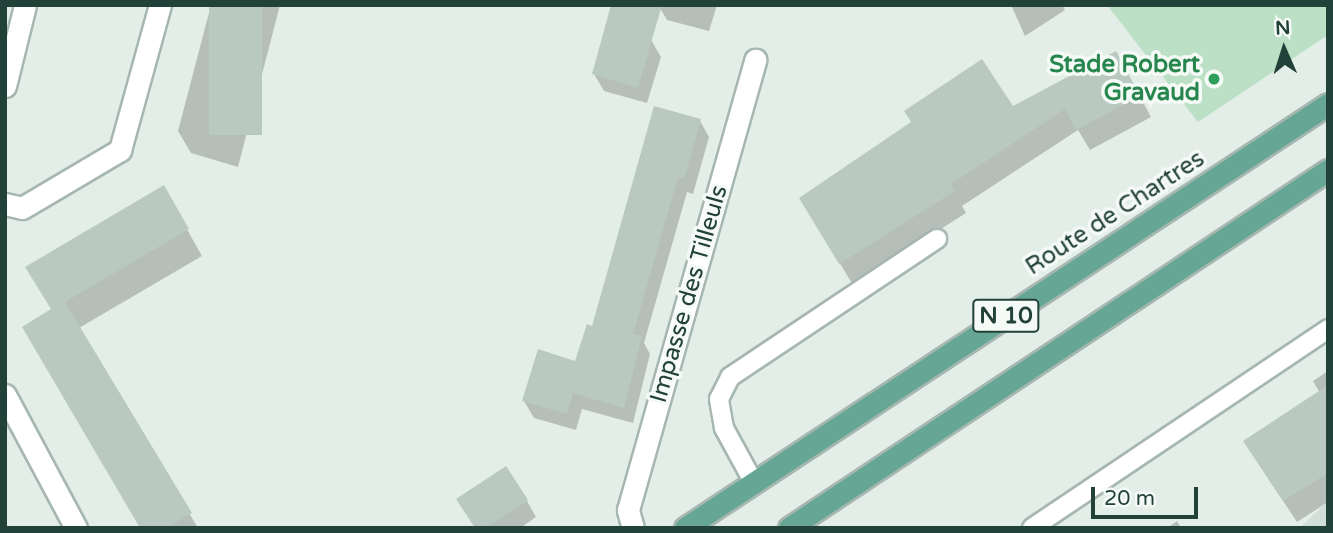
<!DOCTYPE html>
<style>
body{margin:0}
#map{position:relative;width:1333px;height:533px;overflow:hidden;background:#e4eee9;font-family:"Varela Round",sans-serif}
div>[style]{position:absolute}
.built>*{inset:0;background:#d2ded8}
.green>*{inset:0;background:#bce0c5}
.shadow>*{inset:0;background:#0003}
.building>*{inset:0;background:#b9c9c2;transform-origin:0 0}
.roads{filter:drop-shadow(2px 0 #a6b7b0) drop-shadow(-2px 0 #a6b7b0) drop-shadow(0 2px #a6b7b0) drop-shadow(0 -2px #a6b7b0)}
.lane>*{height:18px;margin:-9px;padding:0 9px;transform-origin:9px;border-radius:9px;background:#fff}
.street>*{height:21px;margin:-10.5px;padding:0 10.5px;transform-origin:10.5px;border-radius:10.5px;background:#fff}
.primary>*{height:21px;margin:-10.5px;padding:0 10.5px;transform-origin:10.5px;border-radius:10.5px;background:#66a694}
.dots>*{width:19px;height:19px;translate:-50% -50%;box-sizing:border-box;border:4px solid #f5faf7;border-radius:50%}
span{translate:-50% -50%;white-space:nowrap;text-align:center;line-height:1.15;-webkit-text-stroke:7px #f5faf7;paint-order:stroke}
.shield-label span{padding:2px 5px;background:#f5faf7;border:2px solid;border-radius:5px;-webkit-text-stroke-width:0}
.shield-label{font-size:23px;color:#224138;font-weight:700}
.leisure-label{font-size:24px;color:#27864d;font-weight:700}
.right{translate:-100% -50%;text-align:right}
.street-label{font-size:24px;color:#224138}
.frame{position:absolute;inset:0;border:7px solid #224138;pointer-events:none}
.north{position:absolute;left:1249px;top:14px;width:70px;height:70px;-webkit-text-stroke:5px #f5faf7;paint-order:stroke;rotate:357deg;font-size:19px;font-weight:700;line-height:28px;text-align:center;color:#224138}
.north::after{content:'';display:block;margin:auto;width:24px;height:32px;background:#224138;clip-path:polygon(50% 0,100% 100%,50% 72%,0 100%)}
.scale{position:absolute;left:1091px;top:487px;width:107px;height:32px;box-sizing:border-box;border:4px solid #224138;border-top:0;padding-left:9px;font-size:21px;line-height:24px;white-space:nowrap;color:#224138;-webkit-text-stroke:5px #f5faf7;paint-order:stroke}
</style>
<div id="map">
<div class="built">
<i style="clip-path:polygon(1328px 501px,1328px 528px,1300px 528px)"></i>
</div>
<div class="green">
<i style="clip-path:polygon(1107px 5px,1328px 5px,1328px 35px,1198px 122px)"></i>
</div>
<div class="shadow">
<i style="clip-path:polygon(211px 5px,280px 5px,238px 167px,191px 153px,178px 131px)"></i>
<i style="clip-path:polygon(658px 5px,717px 5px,709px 31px,667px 20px)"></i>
<i style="clip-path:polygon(1011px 5px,1062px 5px,1065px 10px,1025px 36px)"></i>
<i style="clip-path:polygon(651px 40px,661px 57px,647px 103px,604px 91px,594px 74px)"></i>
<i style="clip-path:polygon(1128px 74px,1151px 117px,1090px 150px,1078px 130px,962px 206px,966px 213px,853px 285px,813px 219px,1012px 108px)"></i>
<i style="clip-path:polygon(700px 121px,709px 137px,693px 194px,687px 192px,644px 343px,650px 354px,633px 423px,582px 409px,576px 430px,534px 418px,524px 401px,577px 363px)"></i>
<i style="clip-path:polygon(163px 187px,202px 256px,79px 328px,198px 528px,142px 528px,53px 310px)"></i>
<i style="clip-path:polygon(1328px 371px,1328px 502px,1297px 522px,1258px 463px,1320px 393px,1313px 381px)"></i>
<i style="clip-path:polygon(527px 501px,536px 517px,520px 528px,476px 528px)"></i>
<i style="clip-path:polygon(1177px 521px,1181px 528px,1167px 528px)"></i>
</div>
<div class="building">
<i style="left:209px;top:5px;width:53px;height:130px"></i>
<i style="clip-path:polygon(611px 5px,662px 5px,638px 88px,592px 74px)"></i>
<i style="clip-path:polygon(1116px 51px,1140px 96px,1076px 130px,1065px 109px,951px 184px,955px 191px,839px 264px,799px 198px,911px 122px,904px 111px,982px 59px,1013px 106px)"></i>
<i style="clip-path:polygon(654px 106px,701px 119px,684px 179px,678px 177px,633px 334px,642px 336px,624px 408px,573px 393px,567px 414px,522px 401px,538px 349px,575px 361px,587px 324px,592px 326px)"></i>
<i style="clip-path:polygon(164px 185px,189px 229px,65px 302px,192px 513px,166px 528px,140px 528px,22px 327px,51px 309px,25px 267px)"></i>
<i style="clip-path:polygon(1328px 385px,1328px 473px,1283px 501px,1243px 441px)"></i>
<i style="clip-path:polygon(506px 466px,528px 500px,486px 528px,475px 528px,456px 499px)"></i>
</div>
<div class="roads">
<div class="lane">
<i style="left:754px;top:483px;width:63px;rotate:-118.6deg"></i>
<i style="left:724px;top:428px;width:29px;rotate:-100deg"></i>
<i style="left:719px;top:399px;width:25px;rotate:-63deg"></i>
<i style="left:730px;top:377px;width:249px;rotate:-33.7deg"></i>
<i style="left:1032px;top:528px;width:357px;rotate:-33.9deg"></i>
</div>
<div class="street">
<i style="left:5px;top:86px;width:83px;rotate:-76.1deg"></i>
<i style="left:5px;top:204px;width:17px;rotate:13deg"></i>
<i style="left:22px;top:208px;width:114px;rotate:-30.6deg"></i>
<i style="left:120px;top:150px;width:150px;rotate:-74.6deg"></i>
<i style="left:5px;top:395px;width:151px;rotate:61.9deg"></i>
<i style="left:633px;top:528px;width:19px;rotate:-106deg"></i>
<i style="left:628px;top:510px;width:468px;rotate:-74.2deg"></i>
</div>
<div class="primary">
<i style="left:685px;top:528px;width:770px;rotate:-33.4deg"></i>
<i style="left:789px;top:528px;width:647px;rotate:-33.59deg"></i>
</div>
</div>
<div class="dots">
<i style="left:1214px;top:79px;background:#2e9e5b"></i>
</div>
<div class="shield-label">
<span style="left:1006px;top:316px">N 10</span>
</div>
<div class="leisure-label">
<span class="right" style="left:1200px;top:79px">Stade Robert<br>Gravaud</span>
</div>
<div class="street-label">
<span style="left:1115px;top:213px;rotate:-33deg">Route de Chartres</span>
<span style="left:689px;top:294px;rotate:-74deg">Impasse des Tilleuls</span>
</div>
<div class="frame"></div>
<div class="north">N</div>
<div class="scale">20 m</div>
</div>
